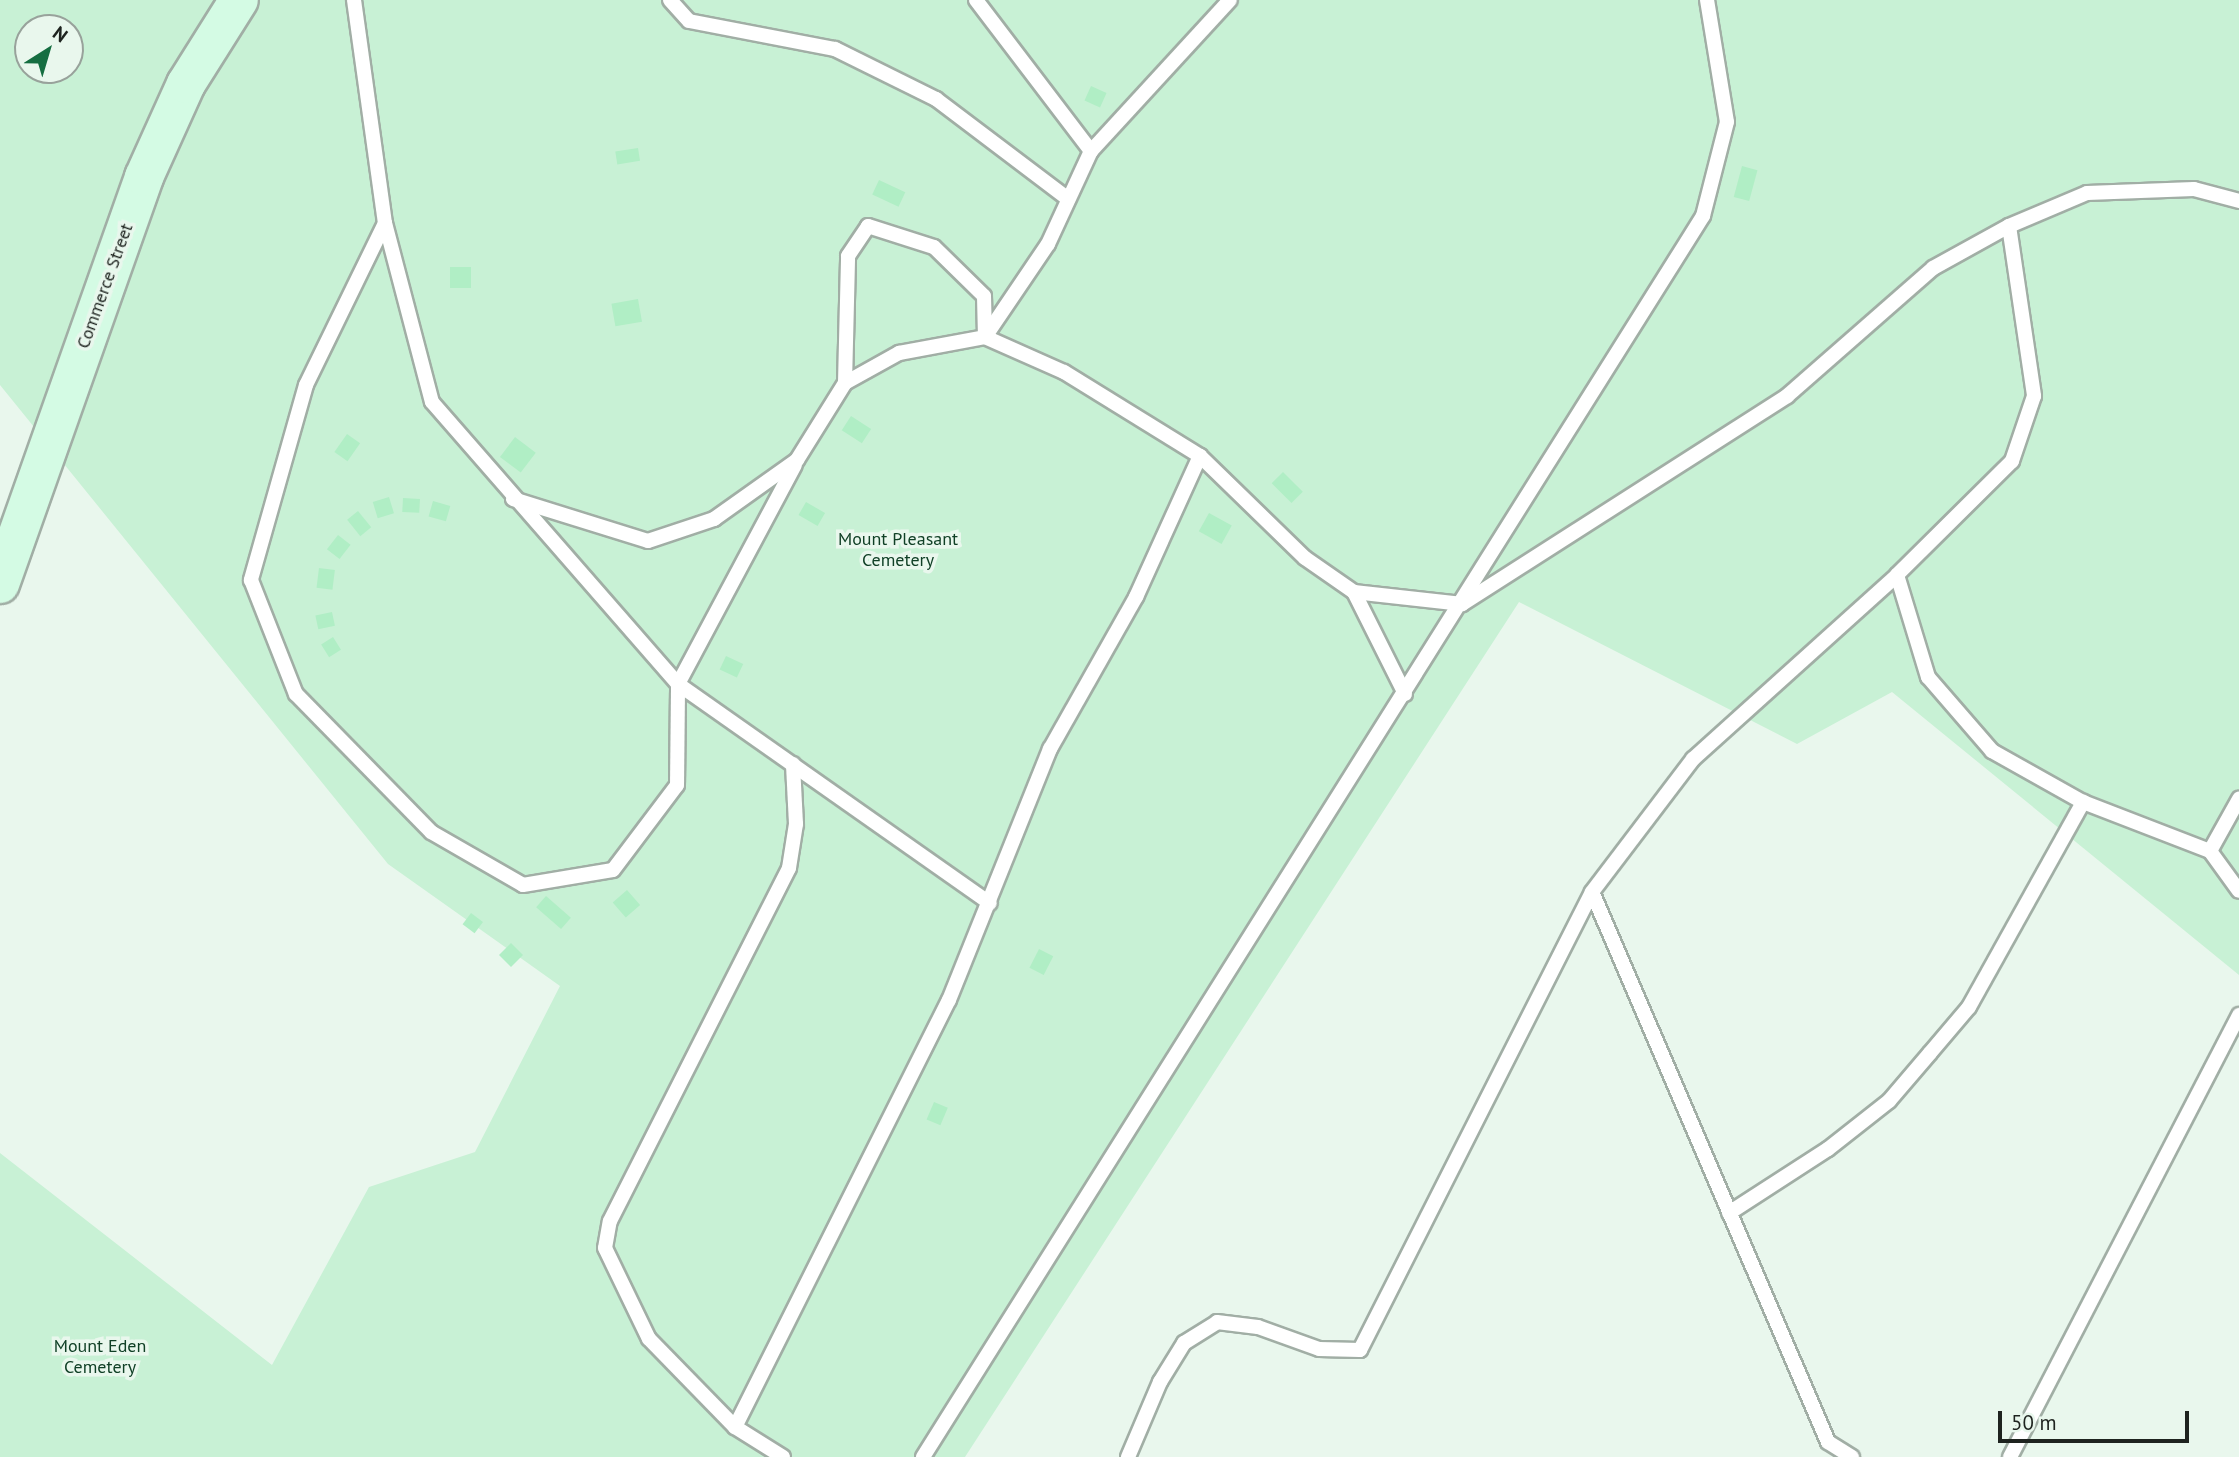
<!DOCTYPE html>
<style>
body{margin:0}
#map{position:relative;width:2239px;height:1457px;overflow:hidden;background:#e9f7ed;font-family:"PT Sans",sans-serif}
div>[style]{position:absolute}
.green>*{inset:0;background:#c8f1d5}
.building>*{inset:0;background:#b0eec5;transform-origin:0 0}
.roads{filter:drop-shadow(2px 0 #a1aea5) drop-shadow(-2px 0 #a1aea5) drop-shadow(0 2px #a1aea5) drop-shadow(0 -2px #a1aea5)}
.lane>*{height:14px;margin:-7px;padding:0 7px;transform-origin:7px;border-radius:7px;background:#fff}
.secondary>*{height:38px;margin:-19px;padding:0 19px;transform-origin:19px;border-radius:19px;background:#d4fbe4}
span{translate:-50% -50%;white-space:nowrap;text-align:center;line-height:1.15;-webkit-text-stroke:7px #e9f7ed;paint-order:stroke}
.street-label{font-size:18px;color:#1e231f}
.park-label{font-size:18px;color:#104026}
.north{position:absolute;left:14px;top:14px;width:70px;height:70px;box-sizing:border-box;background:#e9f7ed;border:2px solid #98a29b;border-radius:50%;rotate:37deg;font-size:19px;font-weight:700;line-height:28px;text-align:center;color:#1e231f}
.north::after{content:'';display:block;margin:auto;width:24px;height:32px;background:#156e41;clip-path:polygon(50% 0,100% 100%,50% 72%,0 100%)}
.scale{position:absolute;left:1998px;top:1411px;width:191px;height:32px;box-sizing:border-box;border:4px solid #1e231f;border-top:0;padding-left:9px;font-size:21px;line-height:24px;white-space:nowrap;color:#1e231f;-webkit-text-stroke:5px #e9f7ed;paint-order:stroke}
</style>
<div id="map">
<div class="green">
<i style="clip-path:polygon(evenodd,0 0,2239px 0,2239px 975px,1892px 692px,1797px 744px,1519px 602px,965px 1457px,0 1457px,0 1153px,272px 1365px,369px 1187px,475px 1152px,560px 986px,388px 864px,0 385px,0 0,28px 28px,70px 28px,70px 70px,28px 70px,28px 28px)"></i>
</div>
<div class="building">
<i style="left:1091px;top:86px;width:17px;height:16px;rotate:24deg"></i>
<i style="left:638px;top:148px;width:13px;height:23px;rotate:81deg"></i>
<i style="left:1742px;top:166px;width:16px;height:32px;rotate:15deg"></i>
<i style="left:879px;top:180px;width:29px;height:16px;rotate:25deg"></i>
<i style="left:450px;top:267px;width:21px;height:21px"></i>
<i style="left:638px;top:299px;width:23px;height:27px;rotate:80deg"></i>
<i style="left:851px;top:416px;width:24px;height:17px;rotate:33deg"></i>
<i style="left:347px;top:434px;width:16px;height:22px;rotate:35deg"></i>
<i style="left:515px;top:437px;width:26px;height:25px;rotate:37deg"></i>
<i style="left:1283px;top:472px;width:28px;height:16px;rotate:45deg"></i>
<i style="left:389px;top:497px;width:17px;height:17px;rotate:73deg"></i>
<i style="left:403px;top:498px;width:17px;height:14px;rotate:3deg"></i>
<i style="left:433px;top:501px;width:18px;height:16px;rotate:16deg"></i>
<i style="left:806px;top:502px;width:22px;height:15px;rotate:30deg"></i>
<i style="left:358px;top:511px;width:21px;height:14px;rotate:51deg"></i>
<i style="left:1209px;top:513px;width:26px;height:21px;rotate:29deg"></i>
<i style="left:338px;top:535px;width:16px;height:18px;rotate:38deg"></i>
<i style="left:319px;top:568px;width:16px;height:20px;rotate:7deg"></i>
<i style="left:332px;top:612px;width:14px;height:17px;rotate:78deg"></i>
<i style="left:333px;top:637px;width:15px;height:14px;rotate:58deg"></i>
<i style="left:726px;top:656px;width:19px;height:15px;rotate:25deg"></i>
<i style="left:627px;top:890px;width:20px;height:19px;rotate:49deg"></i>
<i style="left:546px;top:896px;width:33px;height:15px;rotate:41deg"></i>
<i style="left:471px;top:913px;width:15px;height:14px;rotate:37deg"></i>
<i style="left:511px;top:943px;width:17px;height:17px;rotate:45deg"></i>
<i style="left:1039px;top:949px;width:16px;height:21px;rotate:27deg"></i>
<i style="left:934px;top:1102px;width:15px;height:19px;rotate:23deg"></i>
</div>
<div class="roads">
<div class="lane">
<i style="left:354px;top:0;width:225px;rotate:82.1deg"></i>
<i style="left:385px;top:223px;width:185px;rotate:75.3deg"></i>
<i style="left:432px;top:402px;width:374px;rotate:48.9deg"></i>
<i style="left:678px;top:684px;width:381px;rotate:35.1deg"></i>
<i style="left:670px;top:0;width:28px;rotate:48deg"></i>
<i style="left:689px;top:21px;width:149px;rotate:10.9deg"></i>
<i style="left:835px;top:49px;width:113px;rotate:26.3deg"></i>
<i style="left:936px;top:99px;width:166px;rotate:37.1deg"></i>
<i style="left:976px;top:0;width:190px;rotate:52.7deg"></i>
<i style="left:385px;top:223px;width:180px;rotate:116deg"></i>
<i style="left:306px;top:385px;width:203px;rotate:105.8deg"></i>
<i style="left:251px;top:580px;width:123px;rotate:68.5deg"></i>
<i style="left:296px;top:694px;width:193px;rotate:45.6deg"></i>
<i style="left:431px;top:832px;width:106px;rotate:29.9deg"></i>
<i style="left:523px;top:885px;width:91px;rotate:-9.5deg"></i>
<i style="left:613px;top:870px;width:106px;rotate:-53deg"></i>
<i style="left:677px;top:785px;width:101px;rotate:-89.4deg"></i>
<i style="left:678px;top:684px;width:248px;rotate:-61.9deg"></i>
<i style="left:2009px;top:226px;width:172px;rotate:81.6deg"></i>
<i style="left:2034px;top:396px;width:69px;rotate:108.7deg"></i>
<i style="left:2012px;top:461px;width:162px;rotate:135.3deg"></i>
<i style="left:1897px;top:575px;width:107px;rotate:73.1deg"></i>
<i style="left:1928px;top:677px;width:98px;rotate:49.1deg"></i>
<i style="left:1992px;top:751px;width:104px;rotate:29.3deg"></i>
<i style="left:2083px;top:802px;width:136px;rotate:21.1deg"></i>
<i style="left:2210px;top:851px;width:49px;rotate:54.1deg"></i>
<i style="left:845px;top:383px;width:127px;rotate:-88.6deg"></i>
<i style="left:848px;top:256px;width:36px;rotate:-56deg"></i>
<i style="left:868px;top:226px;width:69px;rotate:17.7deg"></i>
<i style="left:934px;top:247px;width:70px;rotate:44.4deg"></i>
<i style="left:984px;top:296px;width:41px;rotate:88.6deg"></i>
<i style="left:985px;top:337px;width:112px;rotate:-55.9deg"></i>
<i style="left:1048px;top:244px;width:102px;rotate:-65.2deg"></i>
<i style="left:1091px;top:151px;width:205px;rotate:-47.4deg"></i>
<i style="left:513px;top:499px;width:141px;rotate:17.3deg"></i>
<i style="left:648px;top:541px;width:70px;rotate:-18.4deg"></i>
<i style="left:714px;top:519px;width:102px;rotate:-35.4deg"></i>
<i style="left:797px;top:460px;width:91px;rotate:-58.1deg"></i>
<i style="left:845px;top:383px;width:62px;rotate:-29.1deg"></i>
<i style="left:899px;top:353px;width:87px;rotate:-10.5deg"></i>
<i style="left:985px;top:337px;width:86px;rotate:23.9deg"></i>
<i style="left:1064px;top:372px;width:160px;rotate:31.7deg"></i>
<i style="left:1200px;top:456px;width:146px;rotate:44.2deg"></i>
<i style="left:1305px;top:558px;width:60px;rotate:34.8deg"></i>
<i style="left:1354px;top:592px;width:109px;rotate:6.3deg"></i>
<i style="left:1462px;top:604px;width:386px;rotate:-32.6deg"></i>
<i style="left:1787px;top:396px;width:194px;rotate:-41.2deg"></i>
<i style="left:1933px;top:268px;width:87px;rotate:-28.9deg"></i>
<i style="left:2009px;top:226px;width:85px;rotate:-22.9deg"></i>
<i style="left:2087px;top:193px;width:107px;rotate:-2.1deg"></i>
<i style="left:2194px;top:189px;width:47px;rotate:14.9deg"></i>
<i style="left:1354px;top:592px;width:114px;rotate:63.4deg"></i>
<i style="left:2210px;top:851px;width:60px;rotate:-60.9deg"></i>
<i style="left:1729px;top:1213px;width:118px;rotate:-32.9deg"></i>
<i style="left:1828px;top:1149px;width:78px;rotate:-38.2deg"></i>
<i style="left:1889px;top:1101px;width:63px;rotate:-49.5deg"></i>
<i style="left:1930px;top:1053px;width:60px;rotate:-49.7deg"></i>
<i style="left:1969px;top:1007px;width:235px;rotate:-60.9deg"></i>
<i style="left:735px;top:1427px;width:478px;rotate:-63.4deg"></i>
<i style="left:949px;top:1000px;width:271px;rotate:-68.1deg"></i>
<i style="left:1050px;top:749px;width:175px;rotate:-60.5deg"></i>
<i style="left:1136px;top:597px;width:155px;rotate:-65.6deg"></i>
<i style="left:783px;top:1457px;width:57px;rotate:-148deg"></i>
<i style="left:735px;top:1427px;width:123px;rotate:-134.3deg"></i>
<i style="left:649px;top:1339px;width:101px;rotate:-115.8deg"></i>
<i style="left:605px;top:1248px;width:27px;rotate:-80deg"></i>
<i style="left:610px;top:1221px;width:396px;rotate:-63.1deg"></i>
<i style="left:789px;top:868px;width:45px;rotate:-81deg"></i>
<i style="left:796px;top:824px;width:60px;rotate:-92.9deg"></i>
<i style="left:923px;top:1457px;width:1466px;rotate:-57.85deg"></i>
<i style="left:1703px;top:216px;width:97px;rotate:-75.7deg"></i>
<i style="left:1727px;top:122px;width:124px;rotate:-99.3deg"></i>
<i style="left:1128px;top:1457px;width:82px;rotate:-66.9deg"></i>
<i style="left:1160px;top:1382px;width:46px;rotate:-58.4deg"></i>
<i style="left:1184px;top:1343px;width:39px;rotate:-32deg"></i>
<i style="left:1217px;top:1322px;width:41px;rotate:7deg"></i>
<i style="left:1258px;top:1327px;width:65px;rotate:19.8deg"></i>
<i style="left:1319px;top:1349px;width:41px;rotate:1.4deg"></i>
<i style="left:1360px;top:1350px;width:513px;rotate:-63.14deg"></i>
<i style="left:1852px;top:1457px;width:28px;rotate:-148deg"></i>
<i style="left:1828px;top:1442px;width:598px;rotate:-113.22deg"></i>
<i style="left:1592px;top:892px;width:167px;rotate:-52.8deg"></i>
<i style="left:1693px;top:759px;width:275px;rotate:-42deg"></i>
<i style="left:2010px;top:1457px;width:498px;rotate:-62.6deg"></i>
</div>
<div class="secondary">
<i style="left:0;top:584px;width:432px;rotate:-70.5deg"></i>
<i style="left:144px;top:177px;width:102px;rotate:-65.7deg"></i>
<i style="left:186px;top:84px;width:99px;rotate:-57.8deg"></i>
</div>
</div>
<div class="street-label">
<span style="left:105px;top:286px;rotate:-70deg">Commerce Street</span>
</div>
<div class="park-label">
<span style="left:898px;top:550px">Mount Pleasant<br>Cemetery</span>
<span style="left:100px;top:1357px">Mount Eden<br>Cemetery</span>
</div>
<div class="north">N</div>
<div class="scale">50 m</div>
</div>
